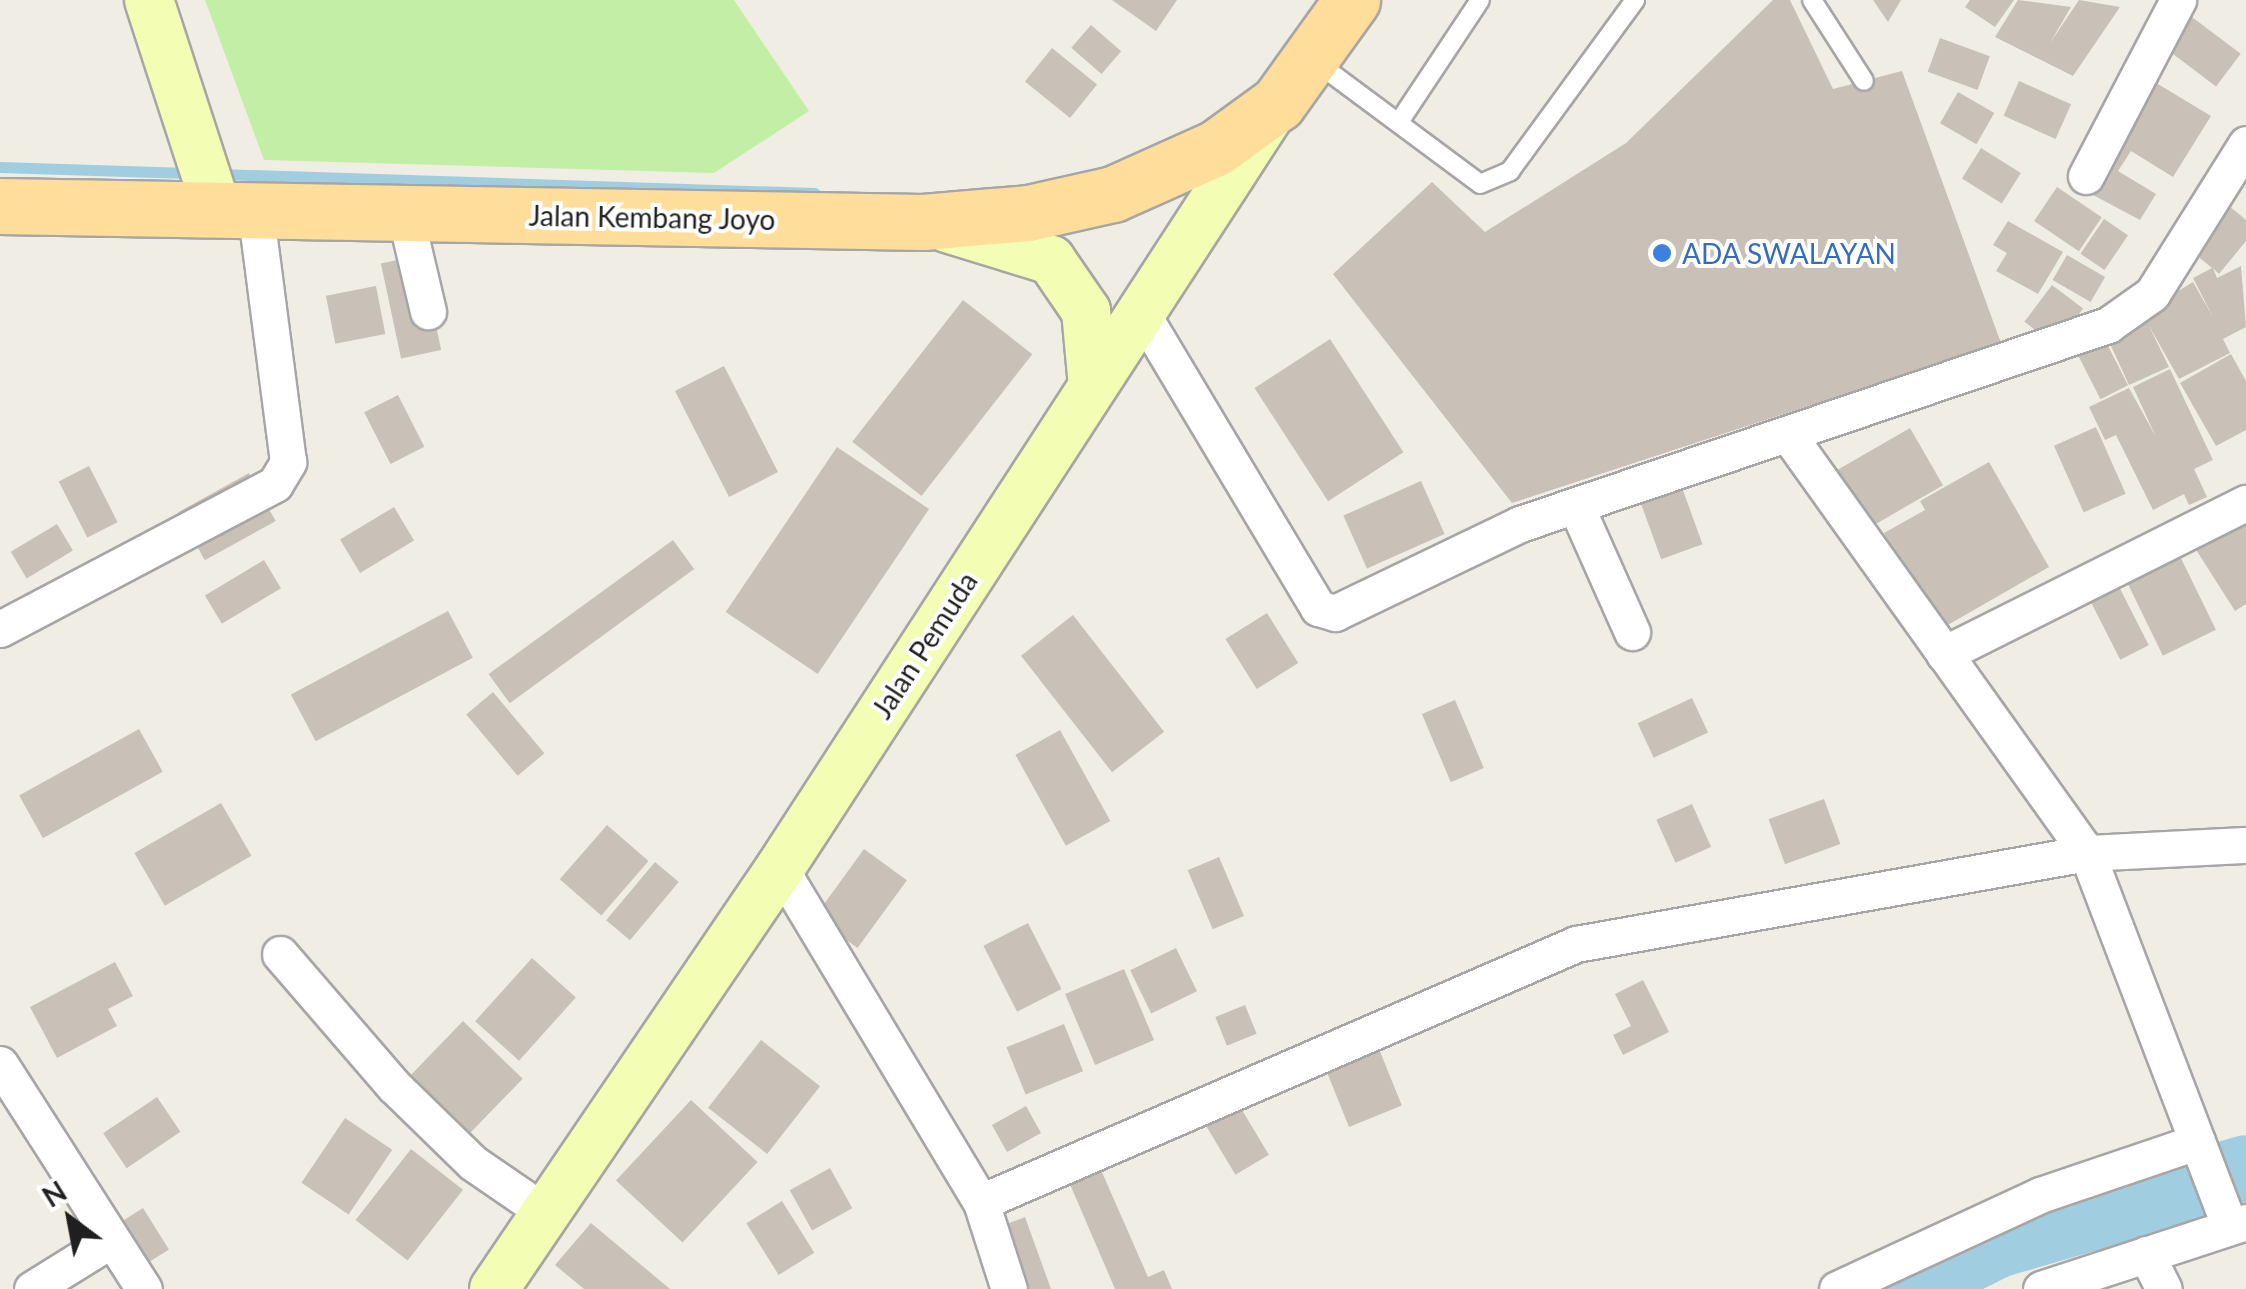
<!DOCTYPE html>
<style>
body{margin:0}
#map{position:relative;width:2246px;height:1289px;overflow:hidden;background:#f0eee4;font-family:Lato,sans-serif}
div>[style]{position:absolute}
.grass>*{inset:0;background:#c3eea6}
.stream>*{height:11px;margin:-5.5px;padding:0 5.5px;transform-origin:5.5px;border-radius:5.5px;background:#a1cde1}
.river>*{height:70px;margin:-35px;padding:0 35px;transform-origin:35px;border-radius:35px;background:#a1cde1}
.building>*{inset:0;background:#c9c1b7;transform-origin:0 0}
.roads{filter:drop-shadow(2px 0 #a6a6a6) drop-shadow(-2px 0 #a6a6a6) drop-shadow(0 2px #a6a6a6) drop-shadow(0 -2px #a6a6a6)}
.lane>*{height:18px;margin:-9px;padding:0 9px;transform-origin:9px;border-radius:9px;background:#fff}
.street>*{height:35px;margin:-17.5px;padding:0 17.5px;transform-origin:17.5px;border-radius:17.5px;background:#fff}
.secondary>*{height:48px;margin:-24px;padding:0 24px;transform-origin:24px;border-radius:24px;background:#f3feb4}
.primary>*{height:55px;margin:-27.5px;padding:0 27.5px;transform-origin:27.5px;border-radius:27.5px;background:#ffde9b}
.dots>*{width:28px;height:28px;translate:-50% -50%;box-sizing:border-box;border:5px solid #fff;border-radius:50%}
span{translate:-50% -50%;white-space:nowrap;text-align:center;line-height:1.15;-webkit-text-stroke:8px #fff;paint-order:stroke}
.street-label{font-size:28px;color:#1f1f1f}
.shop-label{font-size:28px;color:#366cbe}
.left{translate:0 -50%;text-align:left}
.north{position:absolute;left:20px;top:1169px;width:100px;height:100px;-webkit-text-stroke:8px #fff;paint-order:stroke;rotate:328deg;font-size:28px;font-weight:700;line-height:40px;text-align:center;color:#1f1f1f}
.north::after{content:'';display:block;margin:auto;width:35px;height:45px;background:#1f1f1f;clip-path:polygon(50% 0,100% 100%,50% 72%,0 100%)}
</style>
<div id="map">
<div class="grass">
<i style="clip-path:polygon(205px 0,734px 0,809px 111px,714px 173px,264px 160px)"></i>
</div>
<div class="stream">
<i style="left:0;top:167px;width:196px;rotate:1.8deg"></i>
<i style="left:219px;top:174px;width:596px;rotate:1.83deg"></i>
</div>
<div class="river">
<i style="left:1904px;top:1289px;width:104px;rotate:-26.3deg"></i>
<i style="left:1997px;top:1243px;width:259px;rotate:-16.3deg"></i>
</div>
<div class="building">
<i style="clip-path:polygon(1112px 0,1177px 0,1156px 31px)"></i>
<i style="clip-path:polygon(1773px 0,1790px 0,1833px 89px,1902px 71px,2001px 343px,1512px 503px,1333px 274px,1432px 182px,1485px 232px,1626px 143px)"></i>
<i style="clip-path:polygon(1873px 0,1901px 0,1888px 22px)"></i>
<i style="clip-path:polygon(1970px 0,2014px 0,1995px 27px,1965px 7px)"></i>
<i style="clip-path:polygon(2018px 0,2071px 7px,2050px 43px,2079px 0,2120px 7px,2073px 76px,1995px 37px)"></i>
<i style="left:2188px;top:14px;width:66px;height:41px;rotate:37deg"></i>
<i style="left:1091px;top:25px;width:40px;height:30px;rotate:41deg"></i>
<i style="left:1940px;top:38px;width:53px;height:36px;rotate:20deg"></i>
<i style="left:1052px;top:48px;width:58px;height:43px;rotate:39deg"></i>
<i style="clip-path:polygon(2148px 78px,2211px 116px,2173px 177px,2131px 151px,2118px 171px,2156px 194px,2140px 220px,2080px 188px)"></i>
<i style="left:2019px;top:81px;width:57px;height:38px;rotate:24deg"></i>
<i style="left:1958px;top:92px;width:42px;height:36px;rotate:30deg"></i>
<i style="left:1981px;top:148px;width:47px;height:36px;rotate:32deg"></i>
<i style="left:2057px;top:187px;width:54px;height:41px;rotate:34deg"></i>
<i style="clip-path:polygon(2221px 199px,2246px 220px,2246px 241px,2219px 274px,2213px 268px,2217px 278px,2241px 266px,2246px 327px,2223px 339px,2230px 353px,2179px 379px,2148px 324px,2169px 367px,2129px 385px,2106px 335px,2193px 282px,2213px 317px,2193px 278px,2212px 268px,2184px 245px)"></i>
<i style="left:2104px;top:219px;width:29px;height:42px;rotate:34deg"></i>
<i style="clip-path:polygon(2008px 221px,2063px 252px,2038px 294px,1996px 271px,2007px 253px,1993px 245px)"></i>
<i style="left:421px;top:255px;width:97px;height:41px;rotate:78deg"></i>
<i style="left:2067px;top:255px;width:44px;height:29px;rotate:30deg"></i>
<i style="left:2052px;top:285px;width:39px;height:46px;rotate:37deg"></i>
<i style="left:376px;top:286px;width:49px;height:51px;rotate:79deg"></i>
<i style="left:963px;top:300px;width:88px;height:180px;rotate:38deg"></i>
<i style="left:2104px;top:338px;width:53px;height:31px;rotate:63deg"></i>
<i style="left:1330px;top:339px;width:135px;height:90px;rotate:57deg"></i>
<i style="clip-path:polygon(2231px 354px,2246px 381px,2246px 430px,2216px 446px,2180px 383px)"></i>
<i style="left:724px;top:366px;width:119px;height:55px;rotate:63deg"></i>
<i style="clip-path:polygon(2170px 369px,2213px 460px,2194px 469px,2207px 497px,2189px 505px,2184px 494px,2153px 510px,2116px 435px,2105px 440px,2089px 407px,2129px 388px,2156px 437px,2133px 387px)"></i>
<i style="left:398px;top:395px;width:58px;height:38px;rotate:63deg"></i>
<i style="left:2096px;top:427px;width:73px;height:46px;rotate:66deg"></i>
<i style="left:1910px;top:428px;width:66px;height:85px;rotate:60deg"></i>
<i style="left:837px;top:447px;width:111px;height:199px;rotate:34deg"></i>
<i style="clip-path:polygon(1989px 462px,2049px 567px,1939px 630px,1884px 533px,1925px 510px,1920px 501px)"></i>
<i style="left:89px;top:466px;width:63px;height:34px;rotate:63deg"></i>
<i style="left:249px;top:473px;width:55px;height:81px;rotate:61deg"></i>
<i style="left:1421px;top:481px;width:58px;height:85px;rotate:66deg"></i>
<i style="left:1681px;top:485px;width:63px;height:44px;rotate:70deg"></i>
<i style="left:394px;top:507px;width:39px;height:63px;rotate:59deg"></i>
<i style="clip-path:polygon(2246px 522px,2246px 604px,2235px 611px,2193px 545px)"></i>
<i style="left:57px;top:524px;width:31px;height:54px;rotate:59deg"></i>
<i style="left:673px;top:540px;width:36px;height:228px;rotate:54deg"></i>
<i style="left:2176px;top:548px;width:91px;height:59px;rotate:64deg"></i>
<i style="left:264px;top:560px;width:33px;height:69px;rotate:59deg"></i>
<i style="left:2112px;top:573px;width:81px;height:32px;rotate:63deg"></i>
<i style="left:448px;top:611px;width:53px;height:178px;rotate:62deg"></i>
<i style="left:1267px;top:613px;width:59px;height:49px;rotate:58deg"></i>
<i style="left:1073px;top:615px;width:148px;height:66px;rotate:52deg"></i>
<i style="left:493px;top:692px;width:80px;height:35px;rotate:50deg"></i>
<i style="left:1692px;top:698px;width:38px;height:60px;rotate:65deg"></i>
<i style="left:1455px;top:700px;width:74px;height:36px;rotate:67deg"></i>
<i style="left:139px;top:729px;width:49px;height:137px;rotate:61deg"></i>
<i style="left:1060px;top:730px;width:104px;height:51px;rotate:61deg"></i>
<i style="left:1824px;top:799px;width:48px;height:59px;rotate:70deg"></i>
<i style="left:221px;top:803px;width:61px;height:100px;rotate:60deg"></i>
<i style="left:1692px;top:804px;width:47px;height:39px;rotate:66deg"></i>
<i style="left:607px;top:825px;width:55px;height:72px;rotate:41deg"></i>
<i style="left:864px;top:849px;width:53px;height:84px;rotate:36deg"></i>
<i style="left:1219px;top:857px;width:64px;height:34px;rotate:67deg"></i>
<i style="left:655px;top:862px;width:31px;height:76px;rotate:40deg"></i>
<i style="left:1028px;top:923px;width:74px;height:50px;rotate:63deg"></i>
<i style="left:1176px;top:948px;width:48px;height:51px;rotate:64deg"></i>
<i style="left:532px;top:958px;width:59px;height:85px;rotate:42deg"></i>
<i style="clip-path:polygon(115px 962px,133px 996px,108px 1009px,117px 1026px,57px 1058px,30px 1007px)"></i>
<i style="left:1124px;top:969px;width:77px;height:64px;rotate:67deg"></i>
<i style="clip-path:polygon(1643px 980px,1669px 1032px,1623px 1055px,1613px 1035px,1631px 1026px,1615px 994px)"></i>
<i style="left:1245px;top:1005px;width:31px;height:32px;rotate:68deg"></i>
<i style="left:463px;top:1021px;width:83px;height:75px;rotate:44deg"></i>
<i style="left:1064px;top:1024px;width:51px;height:62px;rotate:68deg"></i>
<i style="left:761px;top:1040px;width:75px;height:86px;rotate:38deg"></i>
<i style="left:1379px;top:1049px;width:61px;height:57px;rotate:68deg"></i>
<i style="left:157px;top:1097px;width:42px;height:65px;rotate:56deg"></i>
<i style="left:691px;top:1100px;width:91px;height:110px;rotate:43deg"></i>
<i style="left:1239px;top:1105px;width:58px;height:39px;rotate:59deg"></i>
<i style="left:1026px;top:1106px;width:31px;height:39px;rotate:61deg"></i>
<i style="left:345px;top:1118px;width:57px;height:78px;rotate:34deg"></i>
<i style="left:411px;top:1149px;width:66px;height:90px;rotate:38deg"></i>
<i style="clip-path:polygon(1094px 1154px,1148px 1277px,1164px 1270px,1172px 1289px,1115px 1289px,1063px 1168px)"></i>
<i style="left:830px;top:1168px;width:46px;height:46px;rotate:61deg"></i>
<i style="left:782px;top:1201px;width:61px;height:42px;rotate:58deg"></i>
<i style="left:143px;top:1208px;width:49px;height:23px;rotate:58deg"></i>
<i style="clip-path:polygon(1025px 1217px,1051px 1289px,1015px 1289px,993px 1229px)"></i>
<i style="clip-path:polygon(591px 1223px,670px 1289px,584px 1289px,555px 1265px)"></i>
</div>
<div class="roads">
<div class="lane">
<i style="left:1812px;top:0;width:96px;rotate:57.3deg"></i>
<i style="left:1316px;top:62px;width:204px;rotate:36.6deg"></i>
<i style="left:1480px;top:184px;width:33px;rotate:-23deg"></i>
<i style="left:1510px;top:171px;width:212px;rotate:-53.8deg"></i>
<i style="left:1399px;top:122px;width:146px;rotate:-56.4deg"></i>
</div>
<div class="street">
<i style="left:2086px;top:176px;width:199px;rotate:-62.4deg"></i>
<i style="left:405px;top:214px;width:100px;rotate:76.7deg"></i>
<i style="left:1141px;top:312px;width:345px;rotate:59.1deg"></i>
<i style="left:1318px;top:608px;width:18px;rotate:16deg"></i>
<i style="left:1335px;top:613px;width:205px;rotate:-25.7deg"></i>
<i style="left:1520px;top:524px;width:621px;rotate:-18.7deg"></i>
<i style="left:2108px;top:325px;width:54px;rotate:-35.2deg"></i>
<i style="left:2152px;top:294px;width:177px;rotate:-57.9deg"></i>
<i style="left:1789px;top:436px;width:513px;rotate:54.45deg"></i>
<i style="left:2087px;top:853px;width:400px;rotate:69.1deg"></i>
<i style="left:1576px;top:506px;width:138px;rotate:66deg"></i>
<i style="left:0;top:629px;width:311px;rotate:-27.8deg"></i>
<i style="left:275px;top:484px;width:26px;rotate:-59deg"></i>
<i style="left:288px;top:462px;width:250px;rotate:-97.4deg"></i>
<i style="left:1944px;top:654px;width:338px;rotate:-26.6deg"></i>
<i style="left:780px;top:868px;width:390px;rotate:59deg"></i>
<i style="left:981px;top:1202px;width:649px;rotate:-23.44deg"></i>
<i style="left:1576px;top:944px;width:519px;rotate:-10.1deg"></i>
<i style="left:2087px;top:853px;width:159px;rotate:-2.9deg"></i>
<i style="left:280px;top:954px;width:174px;rotate:49.2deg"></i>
<i style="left:394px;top:1086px;width:110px;rotate:44.3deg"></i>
<i style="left:473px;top:1163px;width:88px;rotate:34.4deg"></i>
<i style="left:0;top:1064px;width:267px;rotate:57.4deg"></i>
<i style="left:981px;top:1202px;width:91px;rotate:72.2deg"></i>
<i style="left:2146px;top:1254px;width:39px;rotate:63deg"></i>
<i style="left:32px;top:1289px;width:93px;rotate:-31.8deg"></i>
<i style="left:1837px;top:1289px;width:224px;rotate:-24.8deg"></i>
<i style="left:2040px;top:1195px;width:166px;rotate:-18.7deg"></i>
<i style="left:2041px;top:1289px;width:216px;rotate:-18.1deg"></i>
</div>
<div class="secondary">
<i style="left:149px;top:0;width:223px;rotate:72deg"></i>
<i style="left:947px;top:228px;width:109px;rotate:17.1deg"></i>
<i style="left:1051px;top:260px;width:62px;rotate:55.5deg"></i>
<i style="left:1086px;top:311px;width:75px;rotate:84.7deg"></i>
<i style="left:494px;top:1289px;width:509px;rotate:-55.81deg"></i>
<i style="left:780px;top:868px;width:899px;rotate:-56.98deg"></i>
</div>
<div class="primary">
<i style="left:0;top:206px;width:923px;rotate:0.99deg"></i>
<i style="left:923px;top:222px;width:105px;rotate:-4.9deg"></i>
<i style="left:1028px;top:213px;width:87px;rotate:-12.6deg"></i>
<i style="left:1113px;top:194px;width:113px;rotate:-24.1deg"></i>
<i style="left:1216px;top:148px;width:77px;rotate:-36deg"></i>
<i style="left:1278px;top:103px;width:127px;rotate:-54.3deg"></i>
</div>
</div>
<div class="dots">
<i style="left:1662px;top:253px;background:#3f7fe0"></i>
</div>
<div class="street-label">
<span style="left:652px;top:217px;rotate:1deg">Jalan Kembang Joyo</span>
<span style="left:924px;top:645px;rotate:-57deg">Jalan Pemuda</span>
</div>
<div class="shop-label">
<span class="left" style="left:1682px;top:253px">ADA SWALAYAN</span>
</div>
<div class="north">N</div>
</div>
